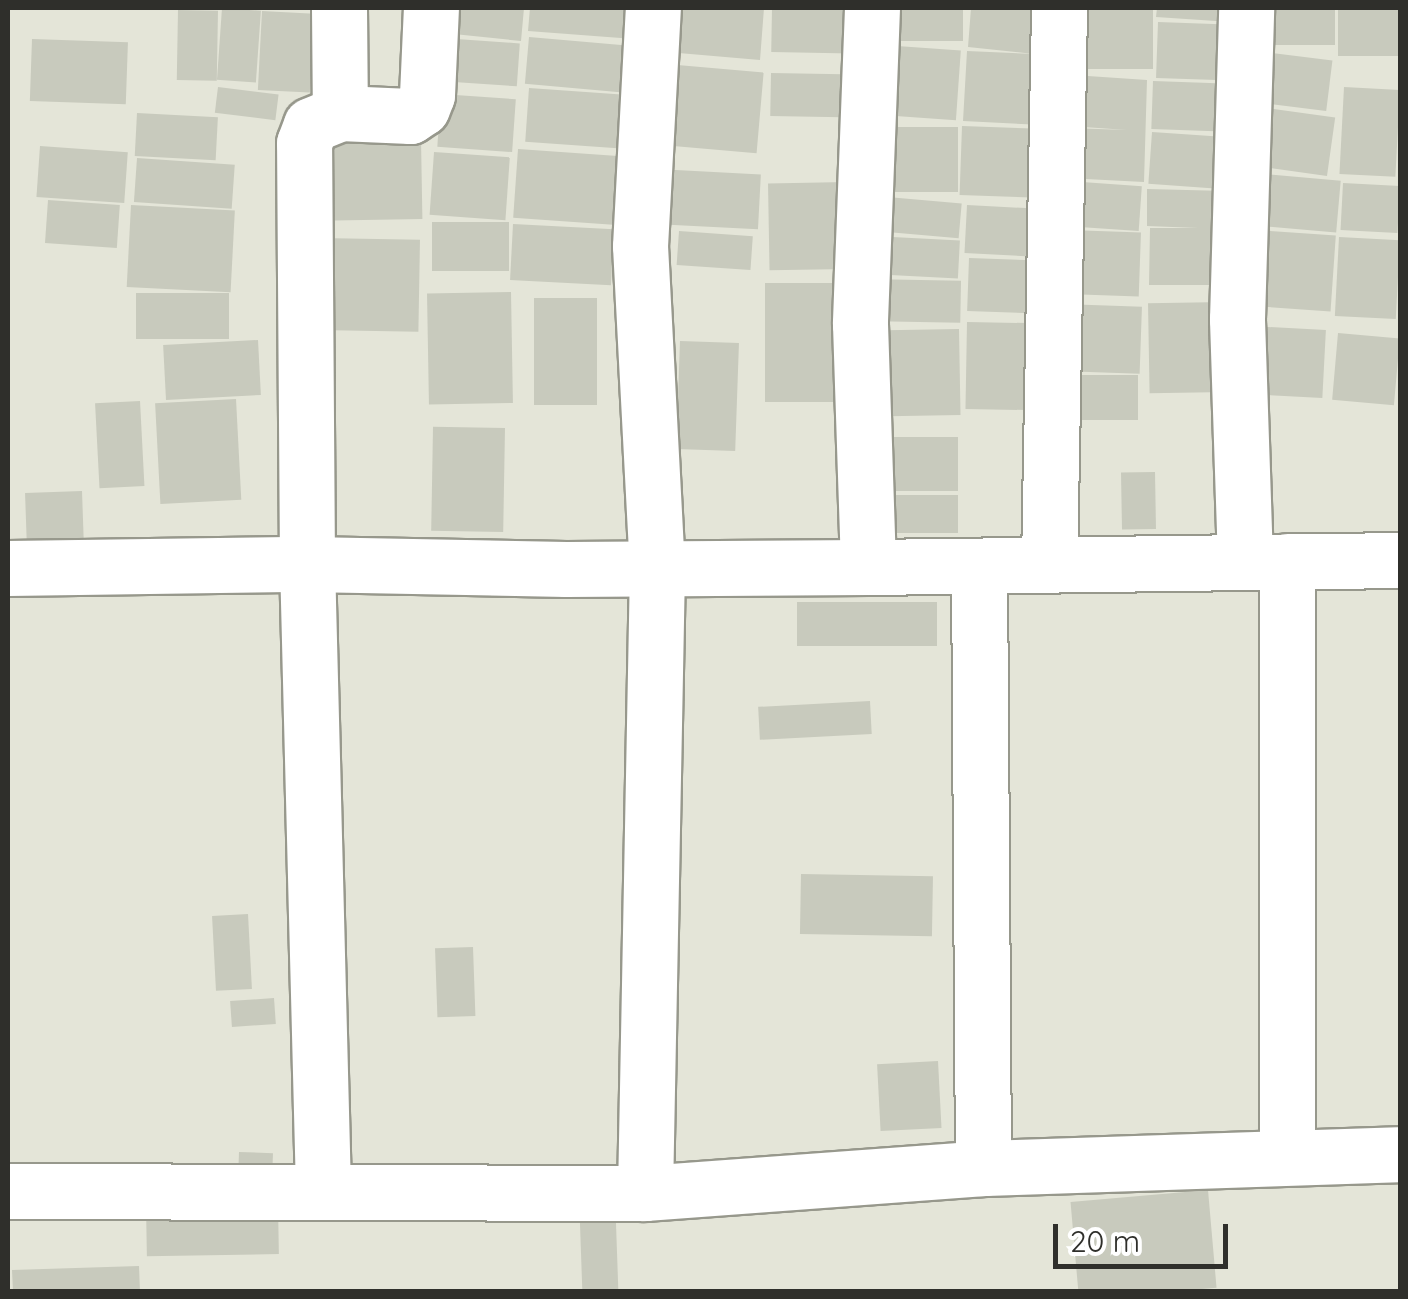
<!DOCTYPE html>
<style>
body{margin:0}
#map{position:relative;width:1408px;height:1299px;overflow:hidden;background:#e4e5d8;font-family:Quicksand,sans-serif}
div>[style]{position:absolute}
.building>*{inset:0;background:#c8cabd;transform-origin:0 0}
.roads{filter:drop-shadow(2px 0 #97988c) drop-shadow(-2px 0 #97988c) drop-shadow(0 2px #97988c) drop-shadow(0 -2px #97988c)}
.minor>*{height:55px;margin:-27.5px;padding:0 27.5px;transform-origin:27.5px;border-radius:27.5px;background:#fff}
span{translate:-50% -50%;white-space:nowrap;text-align:center;line-height:1.15;-webkit-text-stroke:10px #fff;paint-order:stroke}
.frame{position:absolute;inset:0;border:10px solid #2f2f2b;pointer-events:none}
.scale{position:absolute;left:1053px;top:1224px;width:175px;height:45px;box-sizing:border-box;border:5px solid #2f2f2b;border-top:0;padding-left:12px;font-size:30px;line-height:35px;white-space:nowrap;color:#2f2f2b;-webkit-text-stroke:8px #fff;paint-order:stroke}
</style>
<div id="map">
<div class="building">
<i style="left:222px;top:8px;width:39px;height:72px;rotate:4deg"></i>
<i style="clip-path:polygon(446px 8px,524px 8px,521px 41px,444px 33px)"></i>
<i style="clip-path:polygon(530px 8px,637px 8px,634px 39px,528px 31px)"></i>
<i style="clip-path:polygon(670px 8px,764px 8px,760px 60px,667px 52px)"></i>
<i style="left:772px;top:8px;width:80px;height:44px;rotate:1deg"></i>
<i style="left:888px;top:8px;width:75px;height:33px"></i>
<i style="clip-path:polygon(971px 8px,1044px 8px,1043px 125px,963px 121px,967px 51px,1034px 54px,968px 47px)"></i>
<i style="left:1074px;top:8px;width:79px;height:61px"></i>
<i style="clip-path:polygon(1157px 8px,1232px 8px,1231px 22px,1156px 17px)"></i>
<i style="left:1260px;top:8px;width:75px;height:37px"></i>
<i style="left:1338px;top:8px;width:62px;height:48px"></i>
<i style="left:178px;top:10px;width:40px;height:70px;rotate:1deg"></i>
<i style="left:262px;top:11px;width:52px;height:79px;rotate:3deg"></i>
<i style="left:1158px;top:22px;width:76px;height:56px;rotate:2deg"></i>
<i style="left:529px;top:37px;width:104px;height:47px;rotate:5deg"></i>
<i style="left:442px;top:38px;width:78px;height:43px;rotate:4deg"></i>
<i style="left:32px;top:39px;width:96px;height:62px;rotate:2deg"></i>
<i style="left:883px;top:45px;width:78px;height:70px;rotate:4deg"></i>
<i style="left:1256px;top:51px;width:77px;height:51px;rotate:7deg"></i>
<i style="left:666px;top:64px;width:98px;height:81px;rotate:5deg"></i>
<i style="left:771px;top:73px;width:72px;height:43px;rotate:1deg"></i>
<i style="clip-path:polygon(1073px 75px,1147px 80px,1144px 182px,1066px 178px,1070px 128px,1127px 130px,1069px 126px)"></i>
<i style="left:1153px;top:81px;width:78px;height:48px;rotate:2deg"></i>
<i style="left:218px;top:87px;width:61px;height:26px;rotate:7deg"></i>
<i style="left:1344px;top:87px;width:56px;height:87px;rotate:3deg"></i>
<i style="left:529px;top:88px;width:96px;height:54px;rotate:4deg"></i>
<i style="left:441px;top:94px;width:75px;height:53px;rotate:4deg"></i>
<i style="left:1253px;top:106px;width:83px;height:59px;rotate:8deg"></i>
<i style="left:137px;top:113px;width:81px;height:43px;rotate:3deg"></i>
<i style="left:962px;top:126px;width:87px;height:69px;rotate:2deg"></i>
<i style="left:873px;top:127px;width:85px;height:65px"></i>
<i style="left:1152px;top:132px;width:77px;height:52px;rotate:4deg"></i>
<i style="left:421px;top:139px;width:80px;height:103px;rotate:89deg"></i>
<i style="left:40px;top:146px;width:88px;height:51px;rotate:4deg"></i>
<i style="left:518px;top:149px;width:100px;height:69px;rotate:4deg"></i>
<i style="left:434px;top:152px;width:76px;height:63px;rotate:4deg"></i>
<i style="left:137px;top:158px;width:98px;height:44px;rotate:4deg"></i>
<i style="left:657px;top:169px;width:104px;height:55px;rotate:3deg"></i>
<i style="left:1263px;top:174px;width:78px;height:52px;rotate:5deg"></i>
<i style="left:1068px;top:181px;width:74px;height:45px;rotate:4deg"></i>
<i style="left:847px;top:182px;width:87px;height:79px;rotate:89deg"></i>
<i style="left:1343px;top:183px;width:57px;height:47px;rotate:3deg"></i>
<i style="clip-path:polygon(1147px 189px,1226px 191px,1225px 285px,1149px 285px,1150px 228px,1198px 228px,1147px 226px)"></i>
<i style="left:876px;top:196px;width:86px;height:35px;rotate:5deg"></i>
<i style="left:48px;top:200px;width:72px;height:43px;rotate:4deg"></i>
<i style="left:131px;top:205px;width:104px;height:82px;rotate:3deg"></i>
<i style="left:967px;top:205px;width:81px;height:48px;rotate:3deg"></i>
<i style="left:432px;top:222px;width:77px;height:49px"></i>
<i style="left:513px;top:224px;width:101px;height:56px;rotate:3deg"></i>
<i style="left:1069px;top:230px;width:72px;height:64px;rotate:2deg"></i>
<i style="left:1256px;top:230px;width:80px;height:76px;rotate:4deg"></i>
<i style="left:679px;top:231px;width:74px;height:34px;rotate:4deg"></i>
<i style="left:873px;top:236px;width:87px;height:38px;rotate:3deg"></i>
<i style="left:1339px;top:237px;width:61px;height:79px;rotate:3deg"></i>
<i style="left:320px;top:238px;width:100px;height:92px;rotate:1deg"></i>
<i style="left:969px;top:258px;width:74px;height:53px;rotate:2deg"></i>
<i style="left:866px;top:279px;width:95px;height:42px;rotate:1deg"></i>
<i style="left:765px;top:283px;width:73px;height:119px"></i>
<i style="left:511px;top:292px;width:111px;height:84px;rotate:89deg"></i>
<i style="left:229px;top:293px;width:46px;height:93px;rotate:90deg"></i>
<i style="left:534px;top:298px;width:63px;height:107px"></i>
<i style="left:1225px;top:302px;width:90px;height:77px;rotate:89deg"></i>
<i style="left:1063px;top:304px;width:79px;height:67px;rotate:2deg"></i>
<i style="left:967px;top:322px;width:73px;height:87px;rotate:1deg"></i>
<i style="left:1249px;top:326px;width:77px;height:68px;rotate:3deg"></i>
<i style="left:959px;top:329px;width:86px;height:87px;rotate:89deg"></i>
<i style="left:1338px;top:333px;width:62px;height:67px;rotate:5deg"></i>
<i style="left:258px;top:340px;width:55px;height:95px;rotate:87deg"></i>
<i style="left:680px;top:341px;width:59px;height:108px;rotate:2deg"></i>
<i style="left:1138px;top:375px;width:45px;height:81px;rotate:90deg"></i>
<i style="left:236px;top:399px;width:101px;height:81px;rotate:87deg"></i>
<i style="left:140px;top:401px;width:85px;height:45px;rotate:87deg"></i>
<i style="left:505px;top:428px;width:104px;height:72px;rotate:91deg"></i>
<i style="left:886px;top:437px;width:72px;height:54px"></i>
<i style="left:1155px;top:472px;width:57px;height:34px;rotate:89deg"></i>
<i style="left:82px;top:491px;width:52px;height:57px;rotate:88deg"></i>
<i style="left:888px;top:495px;width:70px;height:38px"></i>
<i style="left:937px;top:602px;width:44px;height:140px;rotate:90deg"></i>
<i style="left:870px;top:701px;width:33px;height:112px;rotate:87deg"></i>
<i style="left:801px;top:874px;width:132px;height:60px;rotate:1deg"></i>
<i style="left:248px;top:914px;width:75px;height:36px;rotate:87deg"></i>
<i style="left:473px;top:947px;width:69px;height:38px;rotate:88deg"></i>
<i style="left:274px;top:998px;width:26px;height:44px;rotate:86deg"></i>
<i style="left:938px;top:1061px;width:67px;height:61px;rotate:87deg"></i>
<i style="left:239px;top:1152px;width:34px;height:36px;rotate:2deg"></i>
<i style="left:1208px;top:1190px;width:98px;height:138px;rotate:85deg"></i>
<i style="left:615px;top:1195px;width:97px;height:36px;rotate:88deg"></i>
<i style="left:278px;top:1204px;width:50px;height:132px;rotate:89deg"></i>
<i style="clip-path:polygon(139px 1266px,140px 1292px,13px 1292px,12px 1270px)"></i>
</div>
<div class="roads">
<div class="minor">
<i style="left:339px;top:8px;width:105px;rotate:89.5deg"></i>
<i style="left:340px;top:113px;width:70px;rotate:2.5deg"></i>
<i style="left:410px;top:116px;width:14px;rotate:-34deg"></i>
<i style="left:422px;top:108px;width:14px;rotate:-69deg"></i>
<i style="left:427px;top:95px;width:87px;rotate:-87.4deg"></i>
<i style="left:872px;top:8px;width:316px;rotate:92.2deg"></i>
<i style="left:860px;top:324px;width:243px;rotate:88.1deg"></i>
<i style="left:868px;top:567px;width:532px;rotate:-0.75deg"></i>
<i style="left:1245px;top:561px;width:242px;rotate:-91.9deg"></i>
<i style="left:1237px;top:319px;width:311px;rotate:-88.3deg"></i>
<i style="left:1049px;top:565px;width:557px;rotate:-88.97deg"></i>
<i style="left:979px;top:566px;width:602px;rotate:89.62deg"></i>
<i style="left:8px;top:568px;width:299px;rotate:-0.8deg"></i>
<i style="left:307px;top:564px;width:259px;rotate:1.1deg"></i>
<i style="left:566px;top:569px;width:302px;rotate:-0.4deg"></i>
<i style="left:1287px;top:1155px;width:594px;rotate:-90deg"></i>
<i style="left:323px;top:1190px;width:626px;rotate:-91.46deg"></i>
<i style="left:307px;top:564px;width:421px;rotate:-90.4deg"></i>
<i style="left:304px;top:143px;width:19px;rotate:-69deg"></i>
<i style="left:311px;top:125px;width:31px;rotate:-22deg"></i>
<i style="left:8px;top:1191px;width:637px;rotate:0.18deg"></i>
<i style="left:645px;top:1193px;width:339px;rotate:-4.2deg"></i>
<i style="left:983px;top:1168px;width:417px;rotate:-1.9deg"></i>
<i style="left:645px;top:1193px;width:623px;rotate:-88.9deg"></i>
<i style="left:657px;top:570px;width:324px;rotate:-93deg"></i>
<i style="left:640px;top:246px;width:238px;rotate:-86.9deg"></i>
</div>
</div>
<div class="frame"></div>
<div class="scale">20 m</div>
</div>
